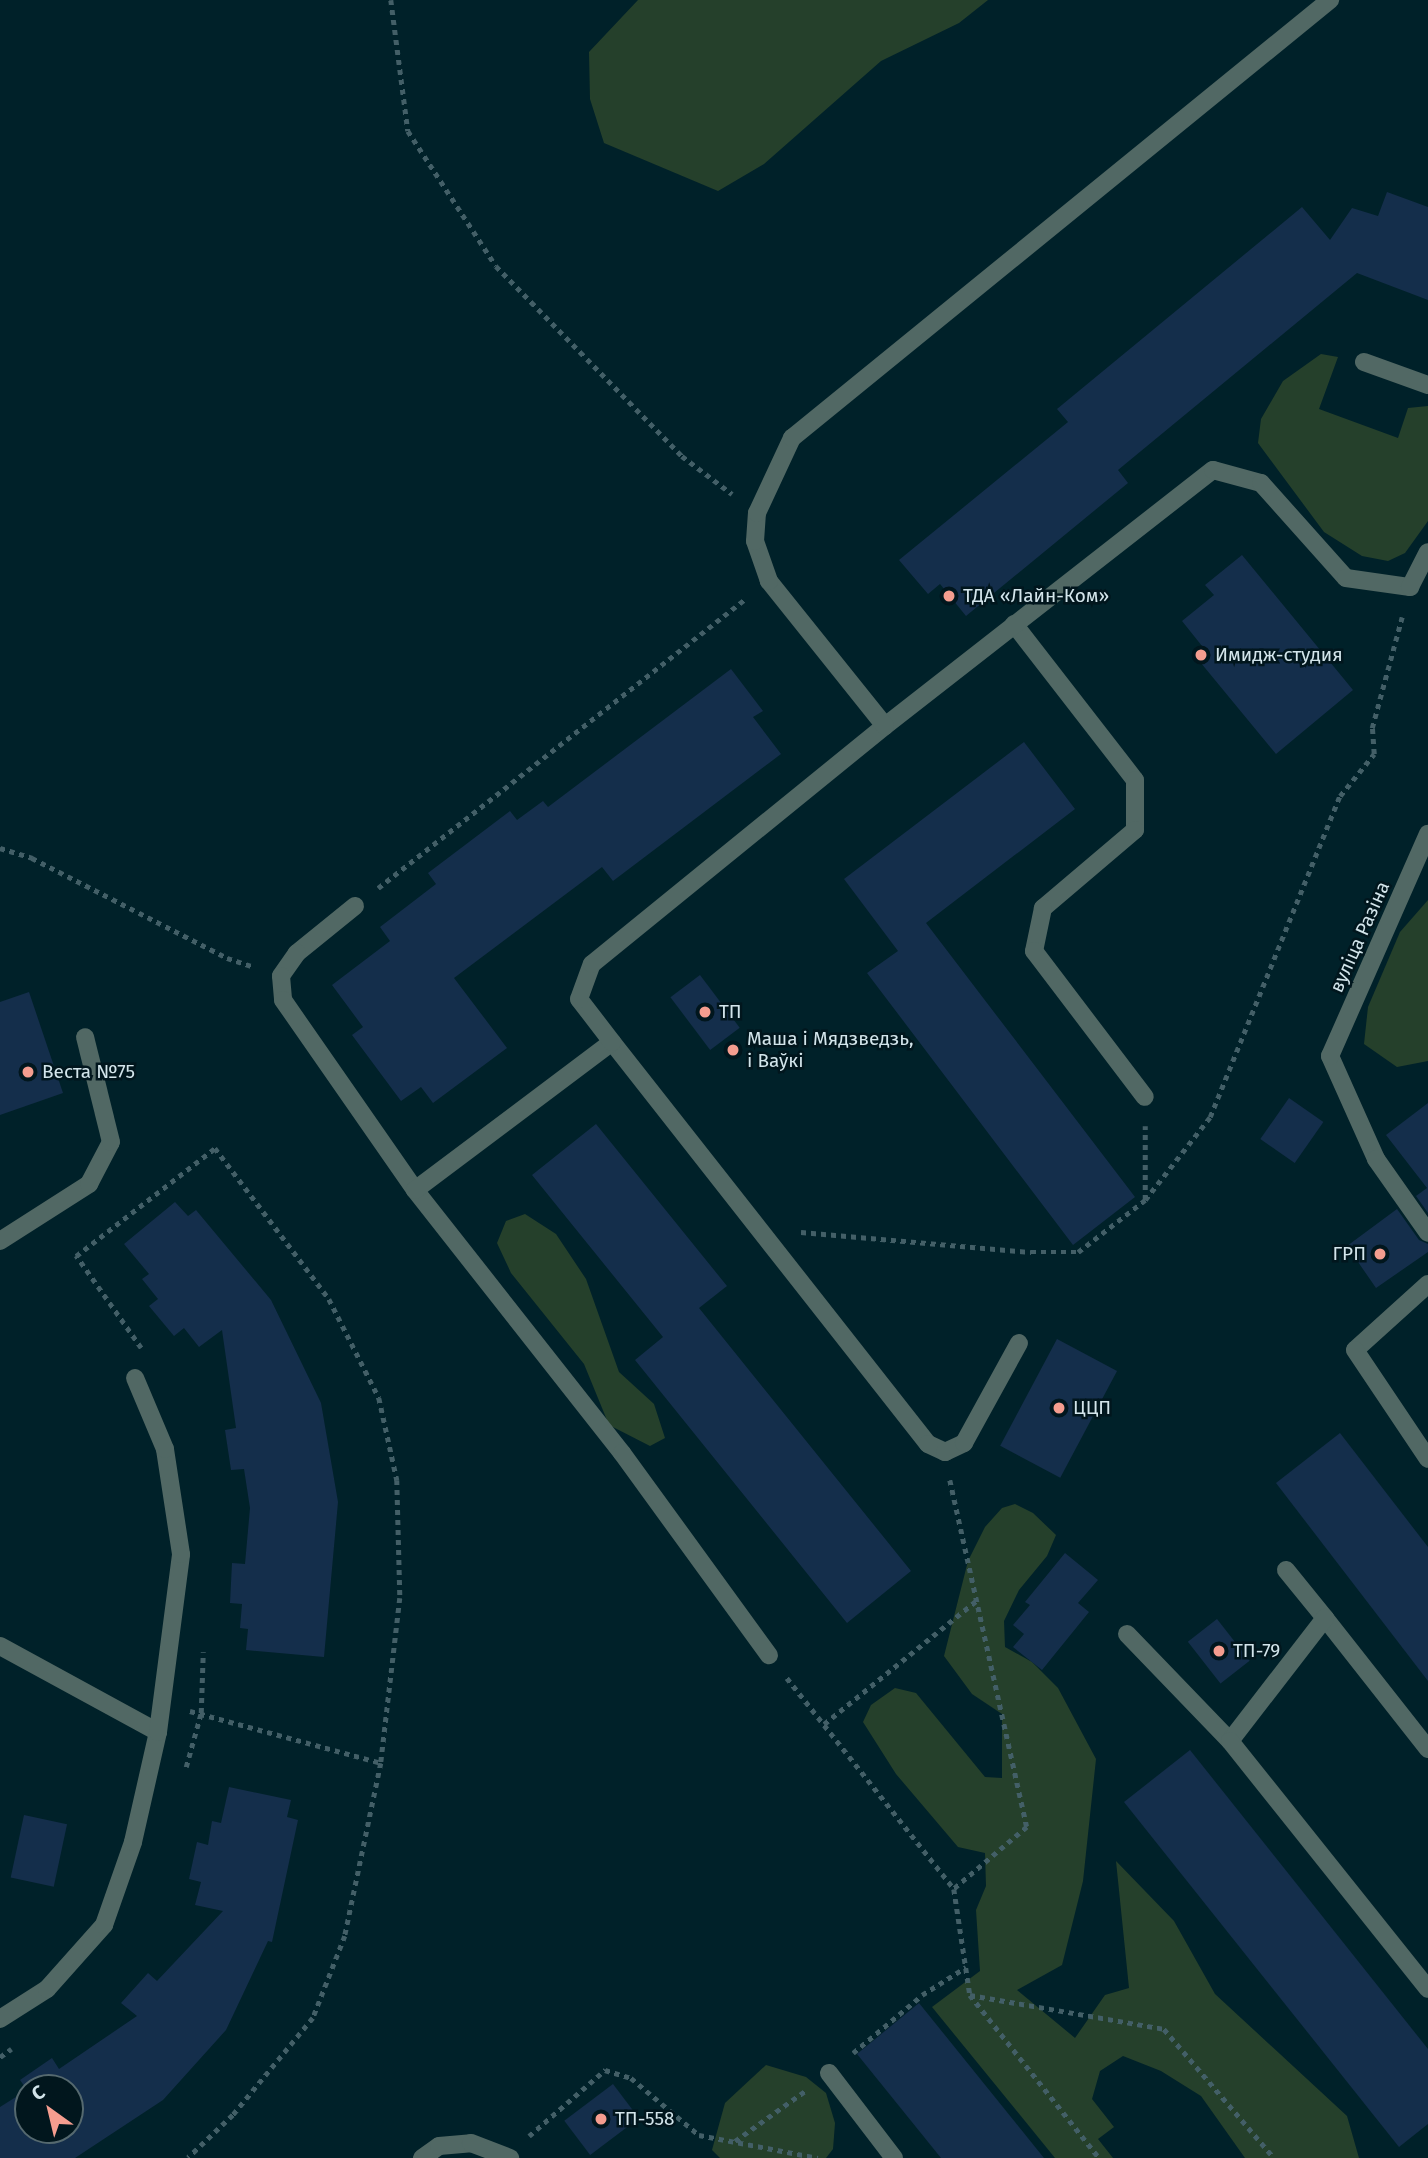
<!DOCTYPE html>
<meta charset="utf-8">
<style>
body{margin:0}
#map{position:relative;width:1428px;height:2158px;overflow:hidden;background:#002129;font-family:"Fira Sans",sans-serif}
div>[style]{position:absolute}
.green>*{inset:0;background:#25402b}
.building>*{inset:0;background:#142e4b;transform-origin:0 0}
.path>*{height:4.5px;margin-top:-2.25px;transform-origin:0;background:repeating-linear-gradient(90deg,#435f67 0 5px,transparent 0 10px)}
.lane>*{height:18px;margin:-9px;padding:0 9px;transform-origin:9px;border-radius:9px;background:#516864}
.street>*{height:18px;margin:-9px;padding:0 9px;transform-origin:9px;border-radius:9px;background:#516864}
.dots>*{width:19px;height:19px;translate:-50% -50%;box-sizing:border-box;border:4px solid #01161d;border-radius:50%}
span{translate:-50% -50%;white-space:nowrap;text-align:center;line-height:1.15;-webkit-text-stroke:5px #01161d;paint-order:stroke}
.poi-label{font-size:19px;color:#d3e5eb}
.left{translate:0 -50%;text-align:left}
.right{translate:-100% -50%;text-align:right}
.street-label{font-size:19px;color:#d3e5eb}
.north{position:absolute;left:14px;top:2074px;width:70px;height:70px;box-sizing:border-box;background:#01161d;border:2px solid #55696f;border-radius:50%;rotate:326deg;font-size:19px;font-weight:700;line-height:28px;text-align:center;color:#d3e5eb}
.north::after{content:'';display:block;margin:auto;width:24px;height:32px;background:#f59d8f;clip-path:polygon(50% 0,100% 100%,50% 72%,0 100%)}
</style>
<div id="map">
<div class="green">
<i style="clip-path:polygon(638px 0,988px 0,959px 23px,881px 61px,764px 164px,718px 191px,604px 143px,590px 99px,589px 52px)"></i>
<i style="clip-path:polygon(1321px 354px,1338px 357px,1319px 409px,1398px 438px,1408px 408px,1428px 406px,1428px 521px,1405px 553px,1388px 561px,1362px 556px,1324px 532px,1258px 443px,1261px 419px,1283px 381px)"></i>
<i style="clip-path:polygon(1428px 900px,1428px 1061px,1397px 1067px,1364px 1044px,1368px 1007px,1400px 932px)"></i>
<i style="clip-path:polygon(525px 1214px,556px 1234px,586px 1279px,619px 1372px,654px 1404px,665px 1438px,650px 1446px,609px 1425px,584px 1364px,511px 1273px,497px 1243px,506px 1221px)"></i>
<i style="clip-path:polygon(1015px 1504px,1033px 1513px,1056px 1535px,1047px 1556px,1019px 1590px,1004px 1621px,1005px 1647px,1032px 1662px,1058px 1688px,1096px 1759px,1083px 1881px,1062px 1965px,1017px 1990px,1075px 2038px,1105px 1995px,1129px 1988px,1116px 1861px,1174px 1921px,1215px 1994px,1347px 2116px,1359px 2158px,1245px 2158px,1201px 2096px,1161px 2071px,1123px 2056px,1100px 2071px,1092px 2099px,1114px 2127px,1098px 2139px,1113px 2158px,1055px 2158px,932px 2007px,980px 1971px,976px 1910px,986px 1886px,985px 1853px,958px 1847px,896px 1774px,863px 1722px,871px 1705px,895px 1688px,916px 1693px,985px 1777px,1002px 1778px,1002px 1714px,972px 1694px,944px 1656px,968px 1561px,985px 1527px,1002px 1508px)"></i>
<i style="clip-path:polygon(766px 2065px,806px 2077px,826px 2093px,835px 2123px,833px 2149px,826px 2158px,720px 2158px,712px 2150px,725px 2103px)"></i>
</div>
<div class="building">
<i style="clip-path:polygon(1387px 192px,1428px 207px,1428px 300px,1357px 273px,1118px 470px,1128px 483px,966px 616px,940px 584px,928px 594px,899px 560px,1068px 422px,1057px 409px,1302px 207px,1330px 240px,1352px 208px,1378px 216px)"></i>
<i style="clip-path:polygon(1242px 555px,1353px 690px,1276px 754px,1196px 657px,1206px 651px,1182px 621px,1214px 595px,1205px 585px)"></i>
<i style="clip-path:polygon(731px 669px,763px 711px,753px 717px,781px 754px,613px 881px,602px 867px,454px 978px,507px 1048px,433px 1103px,421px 1087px,401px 1101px,352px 1035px,363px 1027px,332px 985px,390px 941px,380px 927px,436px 884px,428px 873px,510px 811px,517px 820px,543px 801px,548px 807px)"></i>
<i style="clip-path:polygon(1024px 742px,1075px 809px,926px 923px,1135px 1197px,1073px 1245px,867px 973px,898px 951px,844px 879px)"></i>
<i style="left:700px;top:975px;width:66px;height:37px;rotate:53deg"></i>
<i style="clip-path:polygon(29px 992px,63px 1093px,0 1115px,0 1002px)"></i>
<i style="left:1289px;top:1098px;width:42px;height:50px;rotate:35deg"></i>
<i style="clip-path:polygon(1428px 1103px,1428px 1213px,1416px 1196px,1427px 1188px,1386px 1135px)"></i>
<i style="clip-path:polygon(596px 1124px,727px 1286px,699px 1308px,911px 1571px,847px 1623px,635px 1360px,663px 1337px,532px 1175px)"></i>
<i style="clip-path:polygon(175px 1202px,188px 1216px,196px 1210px,271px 1300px,321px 1403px,338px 1502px,324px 1657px,246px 1650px,248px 1629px,240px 1628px,242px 1604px,230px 1603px,232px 1563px,245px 1564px,250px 1508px,244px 1469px,231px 1470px,225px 1430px,236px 1428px,222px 1330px,199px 1347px,184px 1328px,174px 1336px,149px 1306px,158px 1299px,142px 1279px,149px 1274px,124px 1244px)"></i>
<i style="clip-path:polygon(1397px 1209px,1419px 1240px,1428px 1244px,1428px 1252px,1376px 1288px,1347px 1246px)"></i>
<i style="left:1057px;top:1339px;width:68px;height:121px;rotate:28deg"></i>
<i style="clip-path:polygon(1340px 1433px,1428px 1547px,1428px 1681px,1276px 1483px)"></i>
<i style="clip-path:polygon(1065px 1553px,1098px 1580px,1078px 1603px,1089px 1612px,1042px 1670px,1013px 1647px,1024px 1634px,1013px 1625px,1030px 1605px,1025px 1602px)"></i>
<i style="left:1217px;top:1619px;width:53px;height:37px;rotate:52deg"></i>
<i style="clip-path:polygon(1190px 1750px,1428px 2049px,1428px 2124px,1399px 2147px,1124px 1802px)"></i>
<i style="clip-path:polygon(evenodd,229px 1787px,291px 1800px,287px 1817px,298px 1820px,272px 1942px,268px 1941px,226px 2030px,163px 2100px,75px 2158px,0 2158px,0 2107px,27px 2090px,20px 2080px,52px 2058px,59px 2069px,137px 2016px,121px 2003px,148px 1973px,157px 1981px,223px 1911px,195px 1905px,201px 1882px,189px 1879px,197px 1842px,208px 1845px,212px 1821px,221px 1823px,229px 1787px,28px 2088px,70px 2088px,70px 2130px,28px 2130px,28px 2088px)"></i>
<i style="left:24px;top:1815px;width:44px;height:64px;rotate:12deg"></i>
<i style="clip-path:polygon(919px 2003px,1044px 2158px,941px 2158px,857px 2054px)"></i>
<i style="left:613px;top:2084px;width:43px;height:61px;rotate:53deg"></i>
</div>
<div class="path">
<i style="left:391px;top:0;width:132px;rotate:82.6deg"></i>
<i style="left:408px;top:131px;width:161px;rotate:56.9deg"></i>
<i style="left:496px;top:266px;width:266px;rotate:45.6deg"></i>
<i style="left:682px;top:456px;width:63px;rotate:37.2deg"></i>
<i style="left:0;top:848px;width:34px;rotate:17deg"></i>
<i style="left:32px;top:858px;width:219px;rotate:27.1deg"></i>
<i style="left:227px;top:958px;width:26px;rotate:18deg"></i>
<i style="left:378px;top:888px;width:467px;rotate:-38.2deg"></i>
<i style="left:1145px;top:1200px;width:105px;rotate:-51.9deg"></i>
<i style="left:1210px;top:1117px;width:346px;rotate:-68deg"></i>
<i style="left:1340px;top:796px;width:54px;rotate:-51deg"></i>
<i style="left:1374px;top:754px;width:26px;rotate:-94deg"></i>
<i style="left:1372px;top:728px;width:115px;rotate:-74.9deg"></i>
<i style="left:801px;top:1232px;width:231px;rotate:5deg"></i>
<i style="left:1031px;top:1252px;width:47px"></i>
<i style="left:1078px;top:1252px;width:85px;rotate:-37.8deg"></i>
<i style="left:1145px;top:1200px;width:74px;rotate:-90deg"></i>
<i style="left:141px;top:1348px;width:113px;rotate:-125.2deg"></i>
<i style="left:76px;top:1256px;width:176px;rotate:-37.8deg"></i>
<i style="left:215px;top:1148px;width:189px;rotate:52.9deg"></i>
<i style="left:329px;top:1299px;width:111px;rotate:63.2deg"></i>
<i style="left:379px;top:1398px;width:84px;rotate:77.6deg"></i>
<i style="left:397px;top:1480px;width:118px;rotate:88.5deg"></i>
<i style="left:400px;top:1598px;width:166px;rotate:96.6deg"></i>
<i style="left:381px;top:1763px;width:177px;rotate:101.8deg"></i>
<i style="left:345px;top:1936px;width:88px;rotate:111.3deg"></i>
<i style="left:313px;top:2018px;width:126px;rotate:129.5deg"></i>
<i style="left:233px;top:2115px;width:62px;rotate:136.3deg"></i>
<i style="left:950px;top:1480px;width:355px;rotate:77.5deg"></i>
<i style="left:1027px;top:1827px;width:96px;rotate:139.7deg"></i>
<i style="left:954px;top:1889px;width:107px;rotate:81.4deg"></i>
<i style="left:970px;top:1995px;width:208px;rotate:51.6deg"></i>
<i style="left:787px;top:1678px;width:269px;rotate:51.6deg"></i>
<i style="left:190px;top:1711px;width:198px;rotate:15.2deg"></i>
<i style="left:824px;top:1724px;width:197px;rotate:-39deg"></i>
<i style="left:186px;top:1767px;width:56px;rotate:-74.5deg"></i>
<i style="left:201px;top:1713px;width:61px;rotate:-88.1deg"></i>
<i style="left:970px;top:1995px;width:197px;rotate:9.9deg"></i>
<i style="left:1164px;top:2029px;width:170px;rotate:49.5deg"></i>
<i style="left:853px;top:2053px;width:90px;rotate:-40deg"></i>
<i style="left:922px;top:1995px;width:52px;rotate:-32.5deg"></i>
<i style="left:0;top:2057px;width:14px;rotate:-36deg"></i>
<i style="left:529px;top:2136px;width:101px;rotate:-41deg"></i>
<i style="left:605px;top:2070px;width:27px;rotate:17deg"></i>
<i style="left:631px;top:2078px;width:89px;rotate:40deg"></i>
<i style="left:699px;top:2135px;width:121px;rotate:10.9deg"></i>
<i style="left:735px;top:2141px;width:86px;rotate:-35.5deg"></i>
</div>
<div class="lane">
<i style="left:1364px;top:362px;width:68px;rotate:19.8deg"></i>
<i style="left:1014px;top:624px;width:197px;rotate:52.2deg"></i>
<i style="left:1135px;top:780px;width:50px;rotate:90deg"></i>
<i style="left:1135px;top:830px;width:121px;rotate:139.7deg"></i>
<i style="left:1043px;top:908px;width:44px;rotate:101.8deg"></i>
<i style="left:1034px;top:951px;width:183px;rotate:52.8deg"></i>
<i style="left:885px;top:726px;width:416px;rotate:-38deg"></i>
<i style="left:1213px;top:470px;width:50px;rotate:15.2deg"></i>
<i style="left:1261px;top:483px;width:127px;rotate:48.2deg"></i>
<i style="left:1346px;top:578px;width:65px;rotate:8deg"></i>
<i style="left:1410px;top:587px;width:39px;rotate:-63deg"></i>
<i style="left:355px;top:906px;width:75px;rotate:141deg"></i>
<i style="left:297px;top:953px;width:28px;rotate:125deg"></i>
<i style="left:281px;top:976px;width:24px;rotate:85deg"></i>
<i style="left:283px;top:1000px;width:231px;rotate:55.2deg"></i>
<i style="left:415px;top:1190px;width:335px;rotate:51.8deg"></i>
<i style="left:622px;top:1453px;width:250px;rotate:54deg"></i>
<i style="left:612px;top:1042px;width:511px;rotate:51.83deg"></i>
<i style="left:928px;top:1444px;width:19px;rotate:25deg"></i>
<i style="left:945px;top:1452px;width:21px;rotate:-25deg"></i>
<i style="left:964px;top:1443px;width:114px;rotate:-61.2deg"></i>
<i style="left:1330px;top:1056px;width:113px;rotate:65.9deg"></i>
<i style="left:1376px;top:1159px;width:90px;rotate:54.9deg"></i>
<i style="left:415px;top:1190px;width:246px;rotate:-36.9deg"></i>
<i style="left:612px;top:1042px;width:54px;rotate:-127.5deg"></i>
<i style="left:579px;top:999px;width:37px;rotate:-70deg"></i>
<i style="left:592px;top:964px;width:377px;rotate:-39.1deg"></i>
<i style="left:885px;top:726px;width:186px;rotate:-128.7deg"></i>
<i style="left:769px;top:581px;width:42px;rotate:-109.3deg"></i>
<i style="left:755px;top:541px;width:28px;rotate:-86deg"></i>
<i style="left:757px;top:513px;width:83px;rotate:-65deg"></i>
<i style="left:792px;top:438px;width:694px;rotate:-39.15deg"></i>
<i style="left:0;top:1241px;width:106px;rotate:-32.6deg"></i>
<i style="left:89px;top:1184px;width:47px;rotate:-62.4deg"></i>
<i style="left:111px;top:1142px;width:108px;rotate:-103.9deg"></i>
<i style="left:1428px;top:1284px;width:98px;rotate:137.9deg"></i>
<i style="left:1355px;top:1350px;width:131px;rotate:56.2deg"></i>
<i style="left:1286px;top:1570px;width:62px;rotate:50.9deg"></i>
<i style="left:1127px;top:1634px;width:149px;rotate:46.1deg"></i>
<i style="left:0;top:1646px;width:180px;rotate:28.6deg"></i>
<i style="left:1428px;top:1749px;width:167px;rotate:-128.2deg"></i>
<i style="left:1325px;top:1618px;width:155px;rotate:127.7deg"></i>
<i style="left:1230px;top:1741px;width:317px;rotate:51.4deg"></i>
<i style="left:0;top:2019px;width:56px;rotate:-32.6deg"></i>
<i style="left:47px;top:1989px;width:86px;rotate:-48.3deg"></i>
<i style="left:104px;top:1925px;width:88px;rotate:-70.7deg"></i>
<i style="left:133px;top:1842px;width:113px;rotate:-77.2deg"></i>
<i style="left:158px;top:1732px;width:179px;rotate:-82.6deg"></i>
<i style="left:181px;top:1554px;width:106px;rotate:-98.7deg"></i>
<i style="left:165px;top:1449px;width:77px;rotate:-112.9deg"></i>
<i style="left:829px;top:2073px;width:107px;rotate:52.6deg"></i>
<i style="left:422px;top:2158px;width:21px;rotate:-35deg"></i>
<i style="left:439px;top:2146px;width:32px;rotate:-5deg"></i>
<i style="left:471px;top:2143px;width:42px;rotate:21deg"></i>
</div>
<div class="street">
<i style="left:1330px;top:1056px;width:243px;rotate:-66.2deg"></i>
</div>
<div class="dots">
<i style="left:949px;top:596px;background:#f59d8f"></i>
<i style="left:1201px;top:655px;background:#f59d8f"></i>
<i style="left:705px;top:1012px;background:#f59d8f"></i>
<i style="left:733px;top:1050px;background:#f59d8f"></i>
<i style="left:28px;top:1072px;background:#f59d8f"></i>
<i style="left:1380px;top:1254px;background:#f59d8f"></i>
<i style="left:1059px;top:1408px;background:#f59d8f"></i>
<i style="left:1219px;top:1651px;background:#f59d8f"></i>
<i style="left:601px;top:2119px;background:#f59d8f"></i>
</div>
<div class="poi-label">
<span class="left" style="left:963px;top:596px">ТДА «Лайн-Ком»</span>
<span class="left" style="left:1215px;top:655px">Имидж-студия</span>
<span class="left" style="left:719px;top:1012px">ТП</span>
<span class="left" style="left:747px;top:1050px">Маша і Мядзведзь,<br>і Ваўкі</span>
<span class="left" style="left:42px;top:1072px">Веста №75</span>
<span class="right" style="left:1366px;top:1254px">ГРП</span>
<span class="left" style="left:1073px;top:1408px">ЦЦП</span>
<span class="left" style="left:1233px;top:1651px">ТП-79</span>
<span class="left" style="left:615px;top:2119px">ТП-558</span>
</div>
<div class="street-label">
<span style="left:1360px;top:937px;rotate:-66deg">вуліца Разіна</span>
</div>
<div class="north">С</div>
</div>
